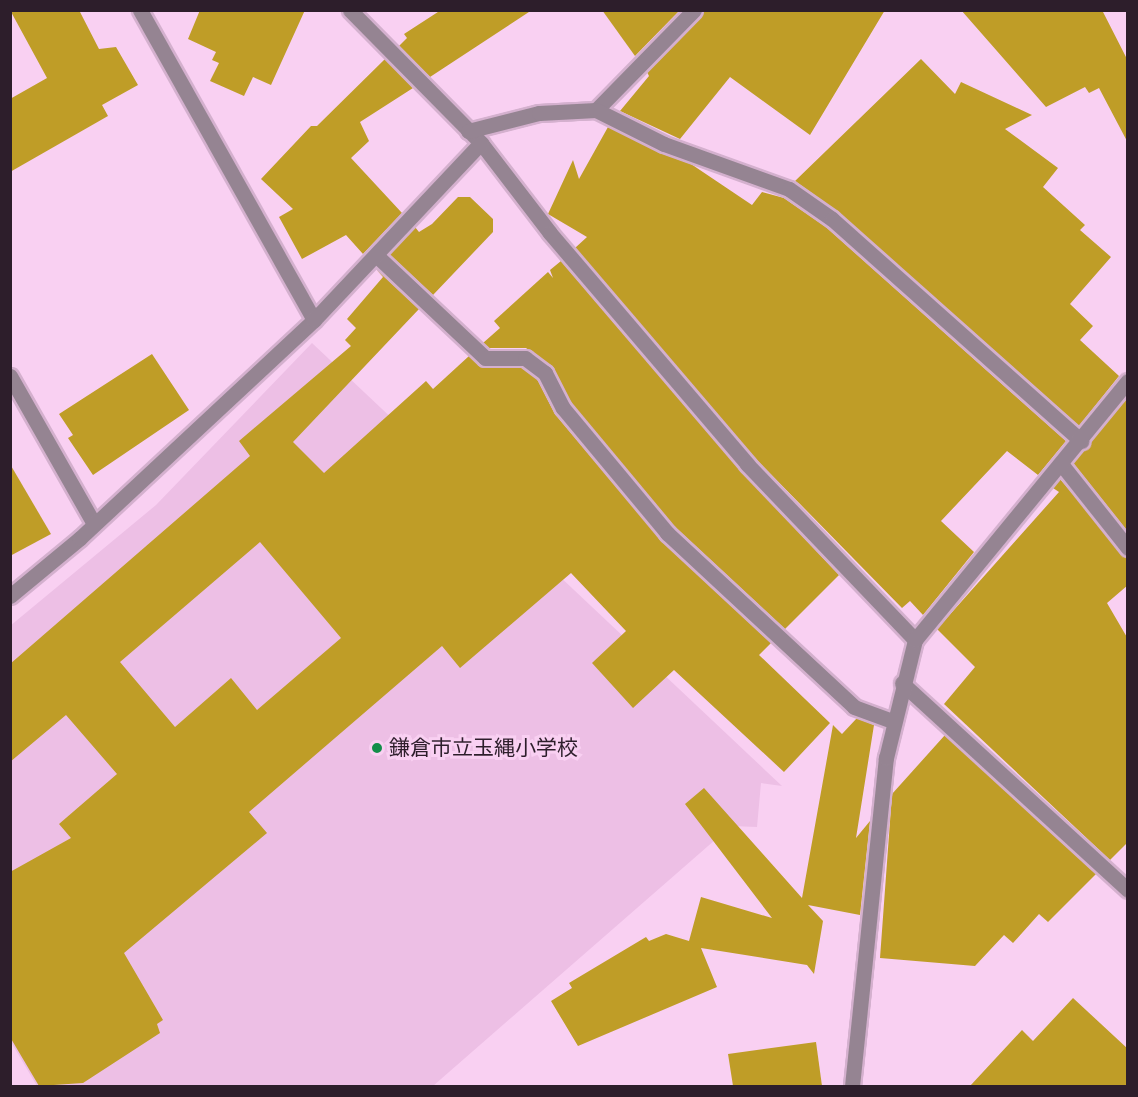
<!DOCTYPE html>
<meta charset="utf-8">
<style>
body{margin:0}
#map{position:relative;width:1138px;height:1097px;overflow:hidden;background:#f9d0f2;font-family:Rubik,"Noto Sans JP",sans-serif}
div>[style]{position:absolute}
.built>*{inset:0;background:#edbfe5}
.building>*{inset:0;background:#bf9d27}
.roads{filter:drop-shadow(2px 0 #d4b0ce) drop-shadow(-2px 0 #d4b0ce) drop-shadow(0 2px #d4b0ce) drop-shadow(0 -2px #d4b0ce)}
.lane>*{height:15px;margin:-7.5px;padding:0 7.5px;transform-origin:7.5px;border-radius:7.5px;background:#958492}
.street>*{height:15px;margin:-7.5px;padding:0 7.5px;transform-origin:7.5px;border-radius:7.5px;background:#958492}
.dots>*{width:16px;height:16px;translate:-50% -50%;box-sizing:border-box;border:3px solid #f9d0f2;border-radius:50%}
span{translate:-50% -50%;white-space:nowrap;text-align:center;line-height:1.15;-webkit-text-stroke:6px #f9d0f2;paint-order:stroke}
.poi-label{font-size:21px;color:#2d1e2b}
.left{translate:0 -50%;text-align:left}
.frame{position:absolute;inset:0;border:12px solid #2d1e2b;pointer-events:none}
</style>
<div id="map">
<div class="built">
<i style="clip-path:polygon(312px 343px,782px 786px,761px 783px,757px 827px,731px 826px,433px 1086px,37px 1086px,11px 1042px,10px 626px,156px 505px)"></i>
</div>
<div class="building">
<i style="clip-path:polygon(10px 10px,79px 10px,99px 49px,116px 47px,138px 85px,102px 105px,108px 116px,10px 172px,10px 99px,47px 78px)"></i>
<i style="clip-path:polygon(200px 10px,305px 10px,271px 85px,253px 77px,244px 96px,210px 81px,219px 63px,212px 60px,216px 52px,188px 39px)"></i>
<i style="clip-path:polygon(441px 10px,532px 10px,430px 77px,399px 46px,407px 38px,404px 34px)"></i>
<i style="clip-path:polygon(602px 10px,680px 10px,635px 56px)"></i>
<i style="clip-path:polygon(704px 10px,885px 10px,810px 135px,730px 77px,680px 139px,620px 111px,649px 76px,647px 72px)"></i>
<i style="clip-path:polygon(961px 10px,1102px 10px,1128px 61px,1128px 143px,1099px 88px,1089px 93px,1085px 87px,1046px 107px)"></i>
<i style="clip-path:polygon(385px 59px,413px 88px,360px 122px,369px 141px,351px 158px,402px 213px,363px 254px,346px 235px,302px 259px,279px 217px,293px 209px,261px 179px,311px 126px,317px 126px)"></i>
<i style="clip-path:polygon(921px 59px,955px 94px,961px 82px,1032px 115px,1005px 129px,1058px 168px,1043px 187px,1085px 225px,1080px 230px,1111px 257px,1070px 304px,1093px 326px,1080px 340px,1119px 376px,1079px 426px,838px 212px,795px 181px)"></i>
<i style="clip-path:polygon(608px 127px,691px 164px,752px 205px,762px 192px,784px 198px,826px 227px,1066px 441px,1038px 475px,1007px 451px,941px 521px,974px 552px,923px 615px,910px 601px,902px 608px,754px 457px,575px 248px,587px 237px,548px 214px,573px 160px,579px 179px)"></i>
<i style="clip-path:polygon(458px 197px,470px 197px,493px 219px,493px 232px,433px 295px,389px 254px,415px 227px,419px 232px,432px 224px)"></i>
<i style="clip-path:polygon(561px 261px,740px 470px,839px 575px,785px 629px,674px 526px,571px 403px,551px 366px,526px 348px,489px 348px,483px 343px,500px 328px,494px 321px,548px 272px,553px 278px,550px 270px)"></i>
<i style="clip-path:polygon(evenodd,376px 269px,419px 309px,293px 442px,324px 473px,426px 381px,433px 389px,469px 356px,484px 368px,522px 368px,537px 379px,555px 414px,660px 539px,771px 643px,759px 655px,830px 723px,784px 772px,674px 670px,633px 708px,592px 663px,626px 631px,571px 573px,460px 668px,442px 646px,249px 812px,267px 833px,124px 953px,163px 1020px,157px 1024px,160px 1033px,83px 1083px,39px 1086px,10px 1037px,10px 872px,71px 838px,59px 824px,117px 774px,66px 715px,10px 762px,10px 664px,250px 456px,239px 441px,351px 346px,345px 340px,356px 328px,347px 319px,383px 277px,376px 269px,260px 542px,341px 638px,257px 710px,231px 678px,175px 727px,120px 662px,260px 542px)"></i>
<i style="clip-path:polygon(152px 354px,189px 410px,93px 475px,68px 438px,73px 435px,59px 414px)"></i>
<i style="clip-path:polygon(1128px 397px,1128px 532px,1073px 463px)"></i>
<i style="clip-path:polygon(10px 464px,51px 534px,10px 556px)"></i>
<i style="clip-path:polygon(1060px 479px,1128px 558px,1128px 585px,1107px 603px,1128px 639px,1128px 842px,1110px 860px,944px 704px,975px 667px,937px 629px,1059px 492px,1053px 488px)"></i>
<i style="clip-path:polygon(857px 718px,874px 725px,856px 838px,870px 821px,860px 915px,808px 905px,823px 921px,814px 974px,807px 965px,701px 948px,717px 987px,578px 1046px,551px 1001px,572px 988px,569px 983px,646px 937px,649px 941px,666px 934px,689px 941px,701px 897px,772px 918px,685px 804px,704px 788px,802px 898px,833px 725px,842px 734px)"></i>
<i style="clip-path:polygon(945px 735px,1096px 874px,1048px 922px,1039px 914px,1013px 943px,1004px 935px,975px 966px,880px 958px,892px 794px)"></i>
<i style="clip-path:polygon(1073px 998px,1128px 1049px,1128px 1086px,970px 1086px,1022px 1030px,1033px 1041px)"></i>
<i style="clip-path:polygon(816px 1042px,822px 1086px,733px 1086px,728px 1054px)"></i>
</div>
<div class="roads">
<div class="lane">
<i style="left:1062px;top:465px;width:106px;rotate:51.5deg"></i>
<i style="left:902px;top:683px;width:306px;rotate:42.5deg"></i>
</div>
<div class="street">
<i style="left:140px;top:10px;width:355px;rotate:60.7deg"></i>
<i style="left:350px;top:10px;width:187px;rotate:45.4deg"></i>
<i style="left:481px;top:143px;width:113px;rotate:52.5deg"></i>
<i style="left:550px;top:233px;width:304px;rotate:49.5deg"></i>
<i style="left:747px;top:464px;width:243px;rotate:46.3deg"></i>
<i style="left:596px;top:110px;width:140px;rotate:-45.6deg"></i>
<i style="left:468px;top:131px;width:73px;rotate:-14.2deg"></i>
<i style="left:539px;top:113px;width:57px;rotate:-3deg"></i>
<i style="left:596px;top:110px;width:76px;rotate:26.6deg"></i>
<i style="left:664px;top:144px;width:133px;rotate:19.8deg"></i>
<i style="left:789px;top:189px;width:52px;rotate:34.9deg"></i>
<i style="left:832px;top:219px;width:334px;rotate:41.7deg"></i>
<i style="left:378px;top:257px;width:147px;rotate:43.3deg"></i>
<i style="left:485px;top:358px;width:40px"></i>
<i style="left:525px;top:358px;width:25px;rotate:37deg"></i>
<i style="left:545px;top:373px;width:39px;rotate:63deg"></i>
<i style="left:563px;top:408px;width:163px;rotate:50.2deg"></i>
<i style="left:667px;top:533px;width:255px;rotate:42.9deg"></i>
<i style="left:854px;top:707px;width:40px;rotate:20.2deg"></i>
<i style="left:10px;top:376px;width:170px;rotate:60.4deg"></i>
<i style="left:10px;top:596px;width:91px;rotate:-39.6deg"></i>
<i style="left:80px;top:538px;width:320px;rotate:-43deg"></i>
<i style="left:314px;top:320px;width:243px;rotate:-46.7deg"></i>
<i style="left:852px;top:1086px;width:330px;rotate:-84.1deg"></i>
<i style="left:886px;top:758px;width:122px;rotate:-76.2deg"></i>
<i style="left:915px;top:640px;width:335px;rotate:-50.6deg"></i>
</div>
</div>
<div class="dots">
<i style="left:377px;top:748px;background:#138e4a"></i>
</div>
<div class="poi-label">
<span class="left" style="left:389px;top:748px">鎌倉市立玉縄小学校</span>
</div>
<div class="frame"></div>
</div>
